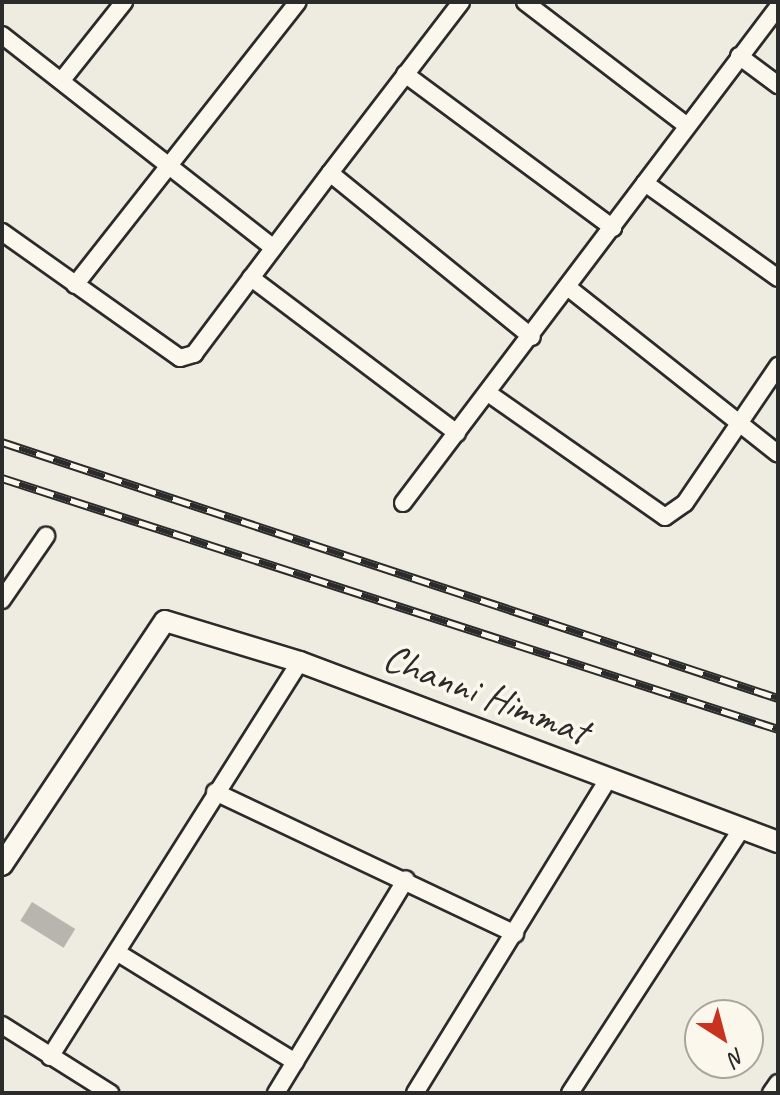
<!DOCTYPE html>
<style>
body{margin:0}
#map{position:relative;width:780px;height:1095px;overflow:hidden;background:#eeebe0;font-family:Caveat,sans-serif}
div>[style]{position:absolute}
.building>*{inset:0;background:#b8b5ae;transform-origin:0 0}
.roads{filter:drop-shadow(2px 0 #2b2b2b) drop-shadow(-2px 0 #2b2b2b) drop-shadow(0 2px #2b2b2b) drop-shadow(0 -2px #2b2b2b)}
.minor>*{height:16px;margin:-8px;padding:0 8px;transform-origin:8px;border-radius:8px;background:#fbf7ec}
.tertiary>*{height:20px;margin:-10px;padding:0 10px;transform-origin:10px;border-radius:10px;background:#fbf7ec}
.rail>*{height:9px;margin-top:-4.5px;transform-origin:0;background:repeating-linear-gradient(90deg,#fbf7ec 0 18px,#2b2b2b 0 36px);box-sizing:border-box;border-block:2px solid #2b2b2b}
span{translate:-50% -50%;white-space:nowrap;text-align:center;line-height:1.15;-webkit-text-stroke:7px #fbf7ec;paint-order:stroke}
.street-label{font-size:40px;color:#2b2b2b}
.frame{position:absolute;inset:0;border:4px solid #2b2b2b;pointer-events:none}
.north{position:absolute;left:684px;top:999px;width:80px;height:80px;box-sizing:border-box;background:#fbf7ec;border:2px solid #a8a59f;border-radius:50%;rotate:144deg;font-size:22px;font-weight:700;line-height:32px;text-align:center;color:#2b2b2b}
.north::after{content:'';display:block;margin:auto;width:28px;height:36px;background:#c8321e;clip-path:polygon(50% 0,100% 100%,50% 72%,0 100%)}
</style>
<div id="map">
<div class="building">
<i style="left:32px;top:902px;width:51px;height:22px;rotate:32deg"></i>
</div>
<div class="roads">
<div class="minor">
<i style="left:525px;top:2px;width:204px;rotate:37.4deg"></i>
<i style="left:778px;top:7px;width:221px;rotate:127.1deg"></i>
<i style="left:645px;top:183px;width:163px;rotate:35.5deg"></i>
<i style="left:2px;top:35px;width:345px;rotate:38.1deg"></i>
<i style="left:739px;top:56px;width:49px;rotate:36.6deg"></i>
<i style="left:405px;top:74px;width:259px;rotate:36.5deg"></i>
<i style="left:62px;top:80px;width:100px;rotate:-51.5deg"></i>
<i style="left:330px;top:173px;width:215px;rotate:-52.5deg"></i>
<i style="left:2px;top:232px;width:218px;rotate:35.3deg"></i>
<i style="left:180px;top:358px;width:15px;rotate:-16deg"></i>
<i style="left:194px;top:354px;width:95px;rotate:-53.1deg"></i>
<i style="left:75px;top:285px;width:360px;rotate:-51.8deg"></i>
<i style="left:570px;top:289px;width:265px;rotate:38.4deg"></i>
<i style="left:488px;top:393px;width:216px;rotate:35deg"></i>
<i style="left:665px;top:517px;width:24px;rotate:-35deg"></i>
<i style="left:685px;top:503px;width:166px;rotate:-55.8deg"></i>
<i style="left:457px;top:433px;width:258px;rotate:-143deg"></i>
<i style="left:251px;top:278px;width:131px;rotate:-53deg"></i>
<i style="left:330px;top:173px;width:260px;rotate:39.1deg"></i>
<i style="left:403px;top:503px;width:401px;rotate:-52.9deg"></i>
<i style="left:2px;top:600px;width:78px;rotate:-55.5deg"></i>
<i style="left:215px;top:792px;width:332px;rotate:25.3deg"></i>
<i style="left:118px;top:953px;width:208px;rotate:31.6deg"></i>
<i style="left:2px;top:1025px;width:128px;rotate:32.2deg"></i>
<i style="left:50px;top:1057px;width:467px;rotate:-57.7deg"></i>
<i style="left:276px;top:1093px;width:250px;rotate:-58.7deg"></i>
<i style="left:415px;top:1093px;width:369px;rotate:-58.4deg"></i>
<i style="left:570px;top:1093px;width:317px;rotate:-57deg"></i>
<i style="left:771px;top:1093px;width:12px;rotate:-55deg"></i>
</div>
<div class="tertiary">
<i style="left:2px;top:865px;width:293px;rotate:-56.3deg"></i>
<i style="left:165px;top:621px;width:141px;rotate:16.9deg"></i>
<i style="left:300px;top:662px;width:511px;rotate:20.63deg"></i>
</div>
</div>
<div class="rail">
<i style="left:2px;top:442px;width:817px;rotate:18.26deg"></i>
<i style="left:2px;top:478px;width:816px;rotate:17.92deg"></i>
</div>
<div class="street-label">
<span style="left:486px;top:694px;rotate:21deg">Channi Himmat</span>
</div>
<div class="frame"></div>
<div class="north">N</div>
</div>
